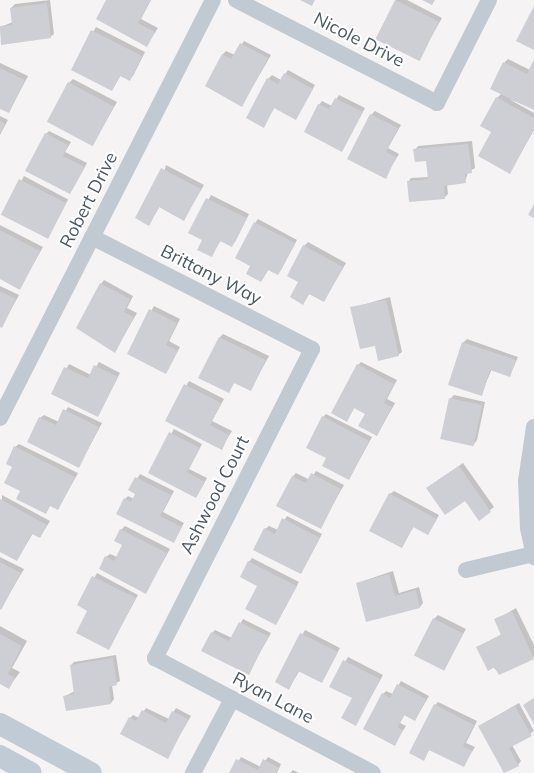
<!DOCTYPE html>
<style>
body{margin:0}
#map{position:relative;width:534px;height:773px;overflow:hidden;background:#f5f3f3;font-family:Mulish,sans-serif}
div>[style]{position:absolute}
.shadow>*{inset:0;background:#0003;transform-origin:0 0}
.building>*{inset:0;background:#cdcfd5;transform-origin:0 0}
.street>*{height:16px;margin:-8px;padding:0 8px;transform-origin:8px;border-radius:8px;background:#c1cad2}
.secondary>*{height:22px;margin:-11px;padding:0 11px;transform-origin:11px;border-radius:11px;background:#c1cbd6}
span{translate:-50% -50%;white-space:nowrap;text-align:center;line-height:1.15;-webkit-text-stroke:4px #fff;paint-order:stroke}
.street-label{font-size:18px;color:#4a5661}
</style>
<div id="map">
<div class="shadow">
<i style="clip-path:polygon(50px 0,54px 34px,50px 37px,2px 43px,0 27px,13px 22px,11px 8px,15px 4px)"></i>
<i style="clip-path:polygon(107px 0,151px 0,141px 19px,158px 28px,147px 45px)"></i>
<i style="clip-path:polygon(396px 0,407px 0,442px 18px,418px 60px,376px 38px)"></i>
<i style="clip-path:polygon(96px 27px,145px 52px,133px 76px,129px 79px,121px 75px,112px 90px,72px 69px)"></i>
<i style="clip-path:polygon(244px 41px,271px 55px,242px 105px,206px 86px,223px 54px,226px 51px,235px 55px)"></i>
<i style="clip-path:polygon(508px 59px,530px 70px,534px 109px,509px 99px,534px 113px,534px 130px,510px 172px,493px 132px,497px 98px,502px 93px,504px 63px)"></i>
<i style="clip-path:polygon(0 63px,28px 76px,9px 112px,0 108px)"></i>
<i style="clip-path:polygon(288px 70px,315px 85px,296px 118px,275px 107px,263px 126px,268px 79px,272px 75px,281px 80px)"></i>
<i style="clip-path:polygon(73px 79px,117px 102px,93px 144px,69px 83px)"></i>
<i style="clip-path:polygon(339px 95px,365px 108px,342px 150px,319px 105px,322px 101px,332px 106px)"></i>
<i style="clip-path:polygon(375px 111px,401px 125px,388px 148px,399px 154px,385px 177px,371px 115px)"></i>
<i style="clip-path:polygon(0 116px,8px 120px,0 135px)"></i>
<i style="clip-path:polygon(49px 131px,71px 142px,65px 152px,87px 163px,70px 193px,46px 134px)"></i>
<i style="clip-path:polygon(472px 141px,475px 168px,468px 172px,465px 182px,447px 184px,448px 194px,445px 197px,408px 182px,411px 178px,429px 177px,428px 160px,415px 150px,418px 146px)"></i>
<i style="clip-path:polygon(166px 165px,204px 185px,184px 219px,160px 206px,149px 224px)"></i>
<i style="left:24px;top:176px;width:50px;height:44px;rotate:28deg"></i>
<i style="clip-path:polygon(211px 195px,249px 214px,235px 242px,231px 246px,221px 240px,211px 256px,203px 239px,190px 233px)"></i>
<i style="clip-path:polygon(258px 219px,297px 240px,281px 270px,278px 274px,269px 269px,261px 281px,251px 266px,255px 223px)"></i>
<i style="clip-path:polygon(0 225px,43px 247px,20px 288px,0 278px)"></i>
<i style="clip-path:polygon(308px 242px,346px 263px,324px 301px,310px 293px,303px 303px,300px 281px,304px 246px)"></i>
<i style="clip-path:polygon(104px 280px,133px 296px,127px 308px,137px 313px,115px 351px,101px 284px)"></i>
<i style="clip-path:polygon(0 286px,19px 295px,2px 326px,0 325px)"></i>
<i style="clip-path:polygon(390px 297px,402px 352px,398px 355px,376px 345px,352px 308px)"></i>
<i style="clip-path:polygon(154px 306px,180px 319px,169px 341px,180px 347px,166px 372px,128px 353px)"></i>
<i style="clip-path:polygon(223px 334px,269px 356px,251px 389px,235px 382px,228px 392px,220px 337px)"></i>
<i style="clip-path:polygon(467px 339px,518px 357px,510px 375px,492px 369px,481px 394px,463px 343px)"></i>
<i style="clip-path:polygon(99px 362px,120px 373px,98px 416px,53px 394px,69px 364px,91px 375px)"></i>
<i style="clip-path:polygon(361px 362px,397px 380px,387px 399px,395px 403px,377px 435px,366px 414px,355px 407px,347px 420px,358px 365px)"></i>
<i style="clip-path:polygon(189px 381px,224px 399px,212px 421px,232px 431px,221px 448px,167px 420px)"></i>
<i style="clip-path:polygon(454px 395px,485px 402px,477px 440px,474px 444px,450px 399px)"></i>
<i style="clip-path:polygon(68px 407px,102px 423px,79px 466px,40px 418px,44px 415px,59px 422px)"></i>
<i style="clip-path:polygon(326px 414px,372px 437px,349px 479px,323px 417px)"></i>
<i style="clip-path:polygon(174px 429px,202px 444px,189px 469px,207px 478px,196px 497px,149px 472px)"></i>
<i style="clip-path:polygon(19px 444px,78px 473px,58px 509px,51px 505px,45px 512px,22px 490px,13px 466px,15px 447px)"></i>
<i style="clip-path:polygon(463px 463px,494px 507px,479px 519px,465px 500px,431px 485px)"></i>
<i style="clip-path:polygon(316px 471px,344px 485px,320px 527px,293px 476px,296px 473px,310px 480px)"></i>
<i style="clip-path:polygon(140px 474px,174px 491px,163px 512px,184px 523px,173px 541px,125px 499px,128px 496px,134px 499px,137px 493px,130px 490px)"></i>
<i style="clip-path:polygon(394px 491px,439px 515px,428px 534px,414px 526px,402px 547px,390px 494px)"></i>
<i style="clip-path:polygon(2px 495px,50px 521px,40px 537px,33px 533px,17px 560px,0 550px)"></i>
<i style="clip-path:polygon(287px 516px,322px 534px,301px 573px,265px 529px,269px 526px,278px 530px)"></i>
<i style="clip-path:polygon(125px 526px,170px 549px,146px 592px,106px 557px,110px 554px,117px 557px,123px 544px,121px 530px)"></i>
<i style="clip-path:polygon(0 557px,24px 569px,1px 608px,0 608px)"></i>
<i style="clip-path:polygon(252px 558px,299px 582px,276px 624px,249px 562px)"></i>
<i style="clip-path:polygon(393px 571px,399px 593px,419px 587px,423px 603px,420px 607px,357px 583px)"></i>
<i style="clip-path:polygon(97px 573px,138px 595px,109px 648px,89px 610px,79px 605px)"></i>
<i style="clip-path:polygon(516px 608px,534px 645px,534px 657px,499px 674px,478px 647px,502px 634px,496px 620px)"></i>
<i style="clip-path:polygon(438px 615px,466px 629px,444px 669px,434px 619px)"></i>
<i style="clip-path:polygon(243px 619px,271px 633px,248px 674px,212px 633px,215px 630px,232px 638px)"></i>
<i style="clip-path:polygon(0 626px,27px 641px,12px 668px,20px 672px,9px 687px,0 683px)"></i>
<i style="clip-path:polygon(305px 630px,340px 648px,322px 681px,300px 670px,289px 688px,276px 682px)"></i>
<i style="clip-path:polygon(116px 655px,120px 681px,112px 685px,114px 699px,111px 703px,65px 696px,75px 691px,71px 665px,74px 662px)"></i>
<i style="clip-path:polygon(348px 657px,383px 675px,356px 724px,353px 697px,331px 686px)"></i>
<i style="clip-path:polygon(401px 681px,429px 696px,415px 720px,405px 714px,400px 723px,406px 726px,394px 744px,383px 694px,386px 691px,393px 694px)"></i>
<i style="clip-path:polygon(438px 702px,477px 721px,466px 743px,475px 747px,463px 766px,430px 749px,423px 759px,435px 705px)"></i>
<i style="clip-path:polygon(519px 703px,534px 731px,512px 745px,521px 761px,518px 765px,479px 726px)"></i>
<i style="clip-path:polygon(146px 708px,169px 719px,176px 708px,191px 716px,167px 757px,130px 718px,133px 715px,139px 718px)"></i>
<i style="clip-path:polygon(241px 757px,261px 767px,268px 757px,281px 764px,277px 773px,231px 773px)"></i>
<i style="clip-path:polygon(293px 770px,299px 773px,290px 773px)"></i>
</div>
<div class="building">
<i style="clip-path:polygon(106px 0,151px 0,138px 23px,155px 32px,147px 47px,96px 19px)"></i>
<i style="clip-path:polygon(300px 0,315px 0,312px 6px)"></i>
<i style="left:395px;top:0;width:49px;height:44px;rotate:26deg"></i>
<i style="clip-path:polygon(422px 0,435px 0,432px 5px)"></i>
<i style="clip-path:polygon(47px 3px,51px 38px,1px 45px,0 26px,12px 25px,10px 8px)"></i>
<i style="clip-path:polygon(534px 6px,534px 50px,516px 41px)"></i>
<i style="clip-path:polygon(91px 30px,142px 56px,130px 81px,120px 76px,112px 91px,71px 70px)"></i>
<i style="clip-path:polygon(240px 43px,268px 58px,242px 107px,205px 86px,222px 54px,231px 59px)"></i>
<i style="clip-path:polygon(534px 59px,534px 110px,490px 89px,503px 62px,527px 74px)"></i>
<i style="clip-path:polygon(0 68px,25px 80px,9px 113px,0 109px)"></i>
<i style="clip-path:polygon(284px 73px,313px 89px,296px 120px,274px 108px,264px 128px,246px 118px,267px 78px,278px 84px)"></i>
<i style="left:68px;top:82px;width:52px;height:45px;rotate:28deg"></i>
<i style="clip-path:polygon(496px 97px,534px 118px,534px 129px,510px 174px,478px 156px,491px 132px,480px 126px)"></i>
<i style="clip-path:polygon(335px 98px,363px 112px,342px 152px,304px 132px,318px 104px,329px 109px)"></i>
<i style="clip-path:polygon(370px 114px,398px 128px,386px 152px,396px 157px,386px 179px,347px 159px)"></i>
<i style="clip-path:polygon(0 121px,5px 124px,0 134px)"></i>
<i style="clip-path:polygon(45px 133px,68px 145px,63px 156px,85px 167px,70px 194px,25px 171px)"></i>
<i style="clip-path:polygon(468px 144px,472px 173px,465px 174px,466px 183px,444px 186px,445px 199px,409px 202px,407px 181px,428px 179px,426px 161px,415px 162px,413px 149px)"></i>
<i style="clip-path:polygon(161px 168px,201px 189px,184px 221px,159px 207px,149px 226px,135px 218px)"></i>
<i style="left:19px;top:179px;width:53px;height:40px;rotate:27deg"></i>
<i style="clip-path:polygon(206px 198px,247px 218px,232px 247px,220px 241px,212px 257px,197px 250px,202px 240px,188px 233px)"></i>
<i style="clip-path:polygon(534px 204px,534px 218px,528px 215px)"></i>
<i style="clip-path:polygon(254px 222px,295px 243px,278px 275px,268px 270px,261px 282px,246px 274px,250px 266px,235px 258px)"></i>
<i style="clip-path:polygon(0 230px,40px 251px,20px 290px,0 279px)"></i>
<i style="clip-path:polygon(303px 245px,343px 267px,324px 302px,309px 294px,303px 305px,290px 297px,298px 282px,287px 276px)"></i>
<i style="clip-path:polygon(100px 283px,130px 299px,124px 312px,134px 317px,115px 353px,76px 328px)"></i>
<i style="clip-path:polygon(0 291px,16px 299px,2px 328px,0 327px)"></i>
<i style="clip-path:polygon(386px 300px,399px 356px,378px 361px,375px 346px,360px 349px,350px 307px)"></i>
<i style="clip-path:polygon(149px 309px,177px 323px,166px 345px,178px 351px,166px 374px,127px 354px)"></i>
<i style="clip-path:polygon(219px 337px,266px 360px,251px 391px,234px 383px,229px 393px,198px 378px)"></i>
<i style="clip-path:polygon(462px 342px,516px 360px,510px 377px,490px 370px,482px 396px,448px 385px)"></i>
<i style="clip-path:polygon(357px 364px,394px 384px,384px 403px,392px 407px,377px 436px,358px 426px,365px 414px,354px 408px,347px 422px,331px 413px)"></i>
<i style="clip-path:polygon(94px 365px,118px 377px,98px 417px,51px 394px,64px 367px,88px 378px)"></i>
<i style="clip-path:polygon(184px 384px,221px 403px,210px 425px,229px 435px,222px 450px,165px 421px)"></i>
<i style="left:449px;top:398px;width:34px;height:42px;rotate:12deg"></i>
<i style="clip-path:polygon(63px 409px,99px 427px,79px 468px,27px 442px,39px 417px,56px 425px)"></i>
<i style="clip-path:polygon(322px 416px,369px 441px,349px 480px,322px 466px,326px 458px,306px 448px)"></i>
<i style="clip-path:polygon(169px 432px,200px 448px,187px 472px,205px 482px,196px 498px,148px 473px)"></i>
<i style="clip-path:polygon(14px 446px,75px 477px,58px 510px,50px 506px,46px 514px,16px 499px,20px 491px,4px 483px,12px 467px,6px 464px)"></i>
<i style="clip-path:polygon(459px 466px,491px 512px,479px 521px,465px 501px,445px 515px,426px 488px)"></i>
<i style="clip-path:polygon(311px 473px,341px 489px,321px 529px,276px 506px,292px 476px,306px 483px)"></i>
<i style="clip-path:polygon(135px 477px,171px 495px,160px 516px,182px 527px,174px 543px,116px 514px,124px 498px,131px 502px,135px 494px,128px 490px)"></i>
<i style="clip-path:polygon(389px 493px,437px 519px,428px 535px,413px 527px,402px 548px,369px 531px)"></i>
<i style="clip-path:polygon(0 499px,47px 525px,40px 538px,32px 534px,17px 561px,0 552px)"></i>
<i style="clip-path:polygon(282px 518px,320px 538px,301px 574px,253px 550px,264px 528px,275px 534px)"></i>
<i style="clip-path:polygon(120px 529px,167px 553px,146px 594px,99px 569px,105px 556px,114px 561px,122px 545px,114px 541px)"></i>
<i style="clip-path:polygon(248px 561px,297px 586px,276px 625px,245px 609px,257px 586px,240px 577px)"></i>
<i style="clip-path:polygon(0 562px,21px 573px,1px 610px,0 609px)"></i>
<i style="clip-path:polygon(389px 574px,395px 596px,416px 590px,420px 608px,366px 622px,356px 583px)"></i>
<i style="clip-path:polygon(92px 576px,136px 598px,109px 650px,76px 633px,87px 611px,77px 605px)"></i>
<i style="clip-path:polygon(512px 611px,534px 659px,499px 675px,495px 667px,488px 671px,476px 647px,501px 635px,494px 619px)"></i>
<i style="left:433px;top:618px;width:34px;height:42px;rotate:27deg"></i>
<i style="clip-path:polygon(239px 622px,268px 636px,249px 675px,201px 651px,211px 632px,229px 641px)"></i>
<i style="clip-path:polygon(300px 633px,338px 652px,322px 683px,298px 671px,289px 690px,275px 682px)"></i>
<i style="clip-path:polygon(0 634px,22px 646px,8px 674px,15px 678px,9px 689px,0 684px)"></i>
<i style="clip-path:polygon(113px 658px,117px 685px,109px 687px,111px 704px,66px 711px,63px 696px,74px 694px,70px 665px)"></i>
<i style="clip-path:polygon(343px 660px,380px 679px,356px 726px,341px 718px,352px 698px,329px 687px)"></i>
<i style="clip-path:polygon(397px 684px,426px 699px,415px 721px,404px 715px,398px 727px,403px 730px,395px 746px,363px 729px,382px 693px,390px 698px)"></i>
<i style="clip-path:polygon(534px 698px,534px 724px,523px 705px)"></i>
<i style="clip-path:polygon(434px 704px,474px 725px,463px 746px,472px 751px,464px 767px,429px 750px,424px 761px,409px 753px)"></i>
<i style="clip-path:polygon(515px 706px,532px 736px,509px 748px,519px 766px,504px 773px,478px 726px)"></i>
<i style="clip-path:polygon(142px 710px,166px 723px,172px 711px,188px 719px,168px 759px,120px 734px,129px 717px,136px 721px)"></i>
<i style="clip-path:polygon(236px 759px,258px 770px,263px 759px,279px 768px,276px 773px,229px 773px)"></i>
</div>
<div class="street">
<i style="left:236px;top:0;width:226px;rotate:27.1deg"></i>
<i style="left:437px;top:103px;width:115px;rotate:-63.2deg"></i>
<i style="left:92px;top:237px;width:247px;rotate:27deg"></i>
<i style="left:312px;top:349px;width:347px;rotate:116.9deg"></i>
<i style="left:155px;top:658px;width:246px;rotate:27.8deg"></i>
<i style="left:0;top:418px;width:469px;rotate:-63deg"></i>
<i style="left:534px;top:427px;width:55px;rotate:98.4deg"></i>
<i style="left:526px;top:481px;width:47px;rotate:87.6deg"></i>
<i style="left:528px;top:528px;width:30px;rotate:78deg"></i>
<i style="left:466px;top:570px;width:69px;rotate:-13.4deg"></i>
<i style="left:193px;top:773px;width:84px;rotate:-62.2deg"></i>
</div>
<div class="secondary">
<i style="left:0;top:724px;width:103px;rotate:28.3deg"></i>
<i style="left:0;top:756px;width:35px;rotate:29deg"></i>
</div>
<div class="street-label">
<span style="left:359px;top:40px;rotate:27deg">Nicole Drive</span>
<span style="left:89px;top:200px;rotate:-63deg">Robert Drive</span>
<span style="left:211px;top:275px;rotate:27deg">Brittany Way</span>
<span style="left:215px;top:495px;rotate:-63deg">Ashwood Court</span>
<span style="left:273px;top:698px;rotate:28deg">Ryan Lane</span>
</div>
</div>
